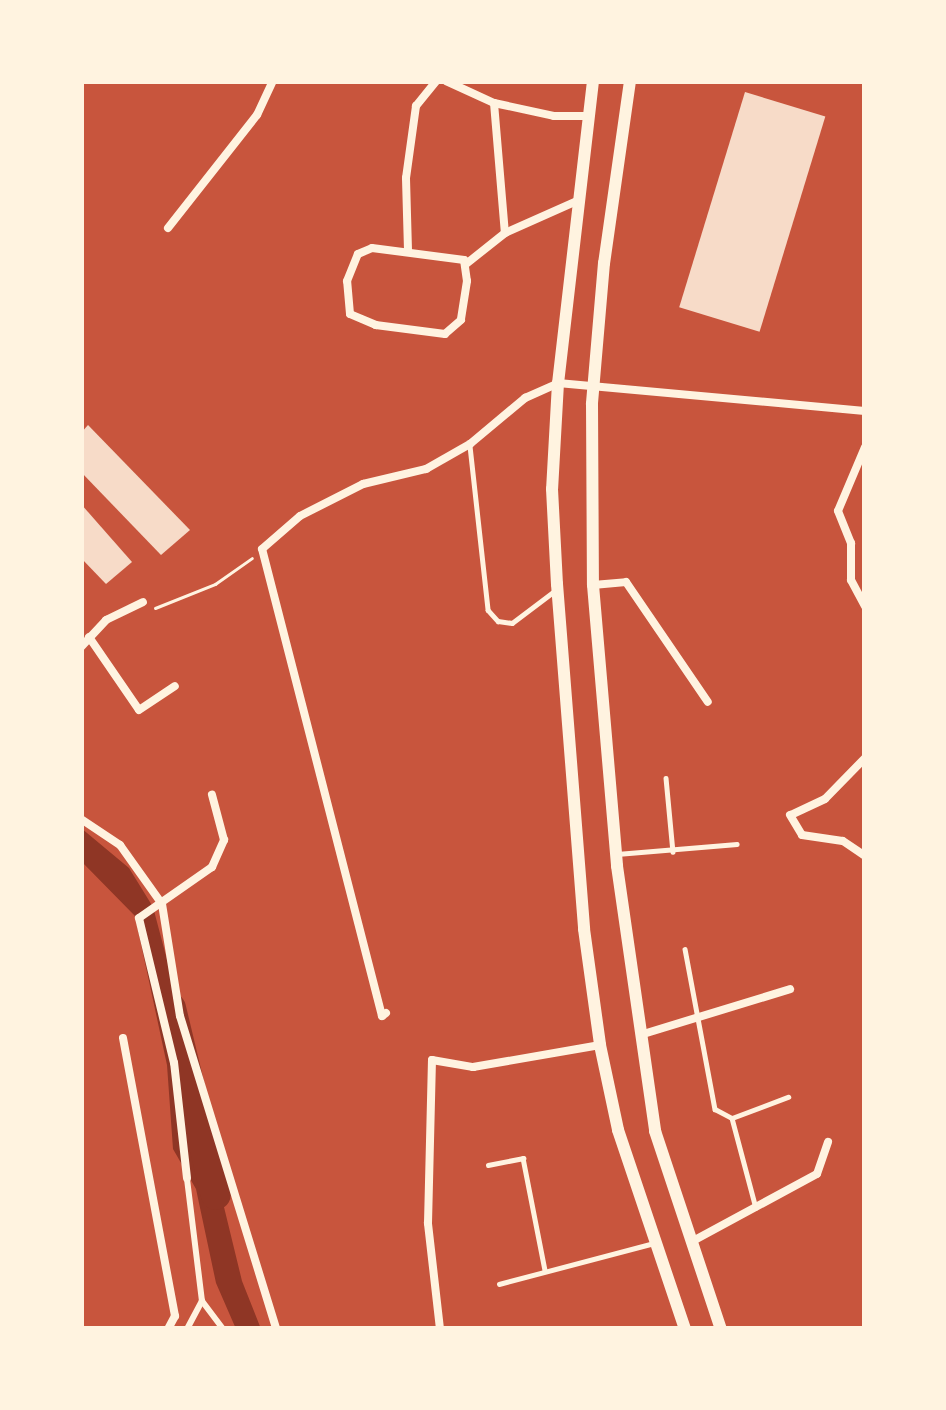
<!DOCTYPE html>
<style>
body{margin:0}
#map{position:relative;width:946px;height:1410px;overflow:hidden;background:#c8553d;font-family:"Open Sans",sans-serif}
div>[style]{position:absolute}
.water>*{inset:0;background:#8f3625}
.river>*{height:30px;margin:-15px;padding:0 15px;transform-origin:15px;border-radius:15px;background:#8f3625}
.building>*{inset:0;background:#f7dbc8;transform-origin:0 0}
.path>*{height:3px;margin:-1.5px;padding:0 1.5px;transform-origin:1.5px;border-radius:1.5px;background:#fff3e0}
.service>*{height:4.5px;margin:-2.25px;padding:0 2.25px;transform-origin:2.25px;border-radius:2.25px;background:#fff3e0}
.pedestrian>*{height:6px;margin:-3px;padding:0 3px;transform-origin:3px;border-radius:3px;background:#fff3e0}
.minor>*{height:8px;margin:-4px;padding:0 4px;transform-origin:4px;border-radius:4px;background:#fff3e0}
.primary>*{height:12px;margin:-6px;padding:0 6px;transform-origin:6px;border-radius:6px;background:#fff3e0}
span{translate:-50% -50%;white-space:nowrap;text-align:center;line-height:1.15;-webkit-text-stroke:9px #fff3e0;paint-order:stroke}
.frame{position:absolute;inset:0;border:84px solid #fff3e0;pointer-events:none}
</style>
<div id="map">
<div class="water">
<i style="clip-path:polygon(81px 828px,129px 868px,153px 907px,170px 971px,190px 1101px,189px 1133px,215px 1170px,242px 1281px,261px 1329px,236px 1329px,216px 1283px,196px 1189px,173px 1149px,167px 1065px,135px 916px,81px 861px)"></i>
</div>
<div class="river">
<i style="left:171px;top:1008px;width:192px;rotate:76.5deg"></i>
</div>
<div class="building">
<i style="left:745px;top:92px;width:84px;height:225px;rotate:17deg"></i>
<i style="clip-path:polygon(88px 425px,190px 530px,161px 555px,81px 472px,81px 433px)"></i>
<i style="clip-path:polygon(81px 504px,132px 562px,106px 584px,81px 558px)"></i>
</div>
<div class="path">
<i style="left:155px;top:608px;width:65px;rotate:-21.8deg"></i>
<i style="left:215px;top:584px;width:45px;rotate:-35.1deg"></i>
</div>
<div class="service">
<i style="left:470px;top:446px;width:165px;rotate:83.7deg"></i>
<i style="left:488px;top:610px;width:15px;rotate:48deg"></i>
<i style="left:498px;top:621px;width:14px;rotate:8deg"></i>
<i style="left:512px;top:623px;width:51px;rotate:-37.1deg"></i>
<i style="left:666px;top:778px;width:74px;rotate:84.6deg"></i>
<i style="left:617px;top:854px;width:120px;rotate:-4.8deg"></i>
<i style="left:685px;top:949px;width:163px;rotate:79.4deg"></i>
<i style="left:715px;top:1109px;width:19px;rotate:28deg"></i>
<i style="left:732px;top:1118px;width:93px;rotate:75.1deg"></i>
<i style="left:732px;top:1118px;width:60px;rotate:-20.6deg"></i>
<i style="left:488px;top:1165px;width:36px;rotate:-11deg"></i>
<i style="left:523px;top:1158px;width:114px;rotate:78.9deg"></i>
<i style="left:499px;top:1284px;width:160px;rotate:-14.8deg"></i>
</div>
<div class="pedestrian">
<i style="left:187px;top:1179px;width:123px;rotate:83deg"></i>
<i style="left:187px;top:1329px;width:32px;rotate:-62deg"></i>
<i style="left:202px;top:1301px;width:35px;rotate:53deg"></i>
</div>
<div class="minor">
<i style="left:446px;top:81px;width:53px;rotate:24.6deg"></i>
<i style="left:494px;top:103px;width:130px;rotate:85.2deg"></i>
<i style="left:505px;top:233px;width:50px;rotate:141.5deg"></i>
<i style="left:494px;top:103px;width:61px;rotate:12.2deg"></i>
<i style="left:554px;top:116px;width:32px"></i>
<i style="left:168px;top:228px;width:144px;rotate:-51.8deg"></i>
<i style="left:257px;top:115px;width:38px;rotate:-65deg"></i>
<i style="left:505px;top:233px;width:79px;rotate:-24deg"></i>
<i style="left:372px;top:248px;width:93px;rotate:7.4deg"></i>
<i style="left:464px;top:260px;width:21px;rotate:82deg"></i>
<i style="left:467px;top:281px;width:39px;rotate:99deg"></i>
<i style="left:461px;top:320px;width:21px;rotate:139deg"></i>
<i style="left:445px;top:334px;width:70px;rotate:-172.6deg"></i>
<i style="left:376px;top:325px;width:28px;rotate:-157deg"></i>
<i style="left:350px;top:314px;width:33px;rotate:-95deg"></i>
<i style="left:347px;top:281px;width:29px;rotate:-68deg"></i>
<i style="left:358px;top:254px;width:15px;rotate:-23deg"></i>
<i style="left:408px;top:250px;width:72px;rotate:-91.6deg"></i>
<i style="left:406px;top:178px;width:73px;rotate:-82.1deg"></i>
<i style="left:416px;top:106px;width:32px;rotate:-51deg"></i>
<i style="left:865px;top:447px;width:69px;rotate:112.9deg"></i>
<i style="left:838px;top:511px;width:35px;rotate:68deg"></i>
<i style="left:851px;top:543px;width:37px;rotate:90deg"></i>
<i style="left:851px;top:580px;width:30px;rotate:62deg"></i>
<i style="left:593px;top:585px;width:33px;rotate:-5deg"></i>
<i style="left:626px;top:582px;width:145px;rotate:55.7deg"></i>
<i style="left:89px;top:637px;width:88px;rotate:55.6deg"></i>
<i style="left:139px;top:710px;width:43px;rotate:-33.7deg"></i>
<i style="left:81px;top:647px;width:37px;rotate:-47deg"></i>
<i style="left:106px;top:620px;width:41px;rotate:-25.9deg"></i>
<i style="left:865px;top:758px;width:57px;rotate:134.3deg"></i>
<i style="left:825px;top:799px;width:38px;rotate:155deg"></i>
<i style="left:790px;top:815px;width:23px;rotate:59deg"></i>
<i style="left:802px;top:835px;width:41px;rotate:8.3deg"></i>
<i style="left:843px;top:841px;width:27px;rotate:34deg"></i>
<i style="left:81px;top:819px;width:47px;rotate:33.7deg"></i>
<i style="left:120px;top:845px;width:72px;rotate:54.6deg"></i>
<i style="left:162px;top:904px;width:113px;rotate:80.9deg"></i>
<i style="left:180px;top:1016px;width:327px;rotate:72.9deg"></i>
<i style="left:386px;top:1013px;width:5px;rotate:143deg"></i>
<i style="left:382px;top:1016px;width:482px;rotate:-104.4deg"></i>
<i style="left:262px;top:549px;width:50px;rotate:-41deg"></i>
<i style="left:300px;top:516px;width:71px;rotate:-26.9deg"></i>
<i style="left:363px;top:484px;width:65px;rotate:-13.4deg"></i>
<i style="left:426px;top:469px;width:51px;rotate:-29.6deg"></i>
<i style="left:470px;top:444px;width:72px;rotate:-39.9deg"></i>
<i style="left:525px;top:398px;width:36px;rotate:-24deg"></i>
<i style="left:558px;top:383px;width:308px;rotate:5.2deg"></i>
<i style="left:640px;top:1035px;width:157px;rotate:-17deg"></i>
<i style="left:123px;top:1038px;width:283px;rotate:79.4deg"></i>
<i style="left:175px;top:1316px;width:15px;rotate:118deg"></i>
<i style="left:187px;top:1178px;width:116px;rotate:-96.4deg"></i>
<i style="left:174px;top:1063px;width:149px;rotate:-103.6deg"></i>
<i style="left:139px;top:918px;width:89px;rotate:-34.9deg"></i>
<i style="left:212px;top:867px;width:30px;rotate:-66deg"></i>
<i style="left:224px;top:840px;width:47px;rotate:-104.9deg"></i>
<i style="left:691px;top:1242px;width:143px;rotate:-28.4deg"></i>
<i style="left:817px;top:1174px;width:34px;rotate:-71deg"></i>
<i style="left:440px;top:1329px;width:107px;rotate:-96.5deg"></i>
<i style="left:428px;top:1223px;width:163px;rotate:-88.6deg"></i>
<i style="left:432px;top:1060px;width:42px;rotate:9.7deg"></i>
<i style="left:473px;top:1067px;width:129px;rotate:-9.8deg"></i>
</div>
<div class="primary">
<i style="left:593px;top:81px;width:304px;rotate:96.6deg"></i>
<i style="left:558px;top:383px;width:106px;rotate:93.2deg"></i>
<i style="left:552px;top:489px;width:95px;rotate:87deg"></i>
<i style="left:557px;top:584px;width:346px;rotate:85.5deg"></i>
<i style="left:584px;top:929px;width:117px;rotate:82.1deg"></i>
<i style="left:600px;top:1045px;width:87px;rotate:78deg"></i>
<i style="left:618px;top:1130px;width:210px;rotate:71.4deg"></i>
<i style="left:630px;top:81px;width:184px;rotate:98.1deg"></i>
<i style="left:604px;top:263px;width:142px;rotate:94.9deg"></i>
<i style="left:592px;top:404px;width:181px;rotate:89.7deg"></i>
<i style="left:593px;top:585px;width:282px;rotate:85.1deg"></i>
<i style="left:617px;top:866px;width:268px;rotate:81.8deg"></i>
<i style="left:655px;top:1131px;width:209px;rotate:71.6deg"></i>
</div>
<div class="frame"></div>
</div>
